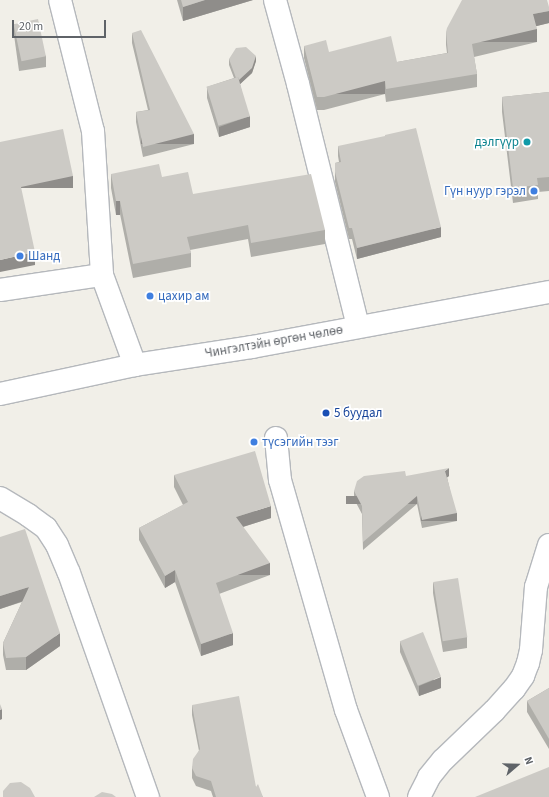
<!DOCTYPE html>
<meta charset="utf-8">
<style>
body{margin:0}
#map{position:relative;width:549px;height:797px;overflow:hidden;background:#f1efe8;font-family:"Source Sans 3",sans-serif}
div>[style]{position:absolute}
.roads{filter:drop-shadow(1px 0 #b5b8bc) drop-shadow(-1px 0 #b5b8bc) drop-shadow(0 1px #b5b8bc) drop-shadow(0 -1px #b5b8bc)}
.minor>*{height:22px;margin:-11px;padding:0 11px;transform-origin:11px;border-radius:11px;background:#fff}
.secondary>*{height:22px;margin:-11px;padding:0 11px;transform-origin:11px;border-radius:11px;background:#fff}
.wall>*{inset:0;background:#afaea9}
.shaded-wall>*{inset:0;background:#8f8d8a;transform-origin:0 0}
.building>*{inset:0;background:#cccac5;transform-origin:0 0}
.dots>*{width:11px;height:11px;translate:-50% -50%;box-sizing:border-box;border:2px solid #fff;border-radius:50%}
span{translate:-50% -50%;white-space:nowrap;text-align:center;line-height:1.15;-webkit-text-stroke:3.5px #fff;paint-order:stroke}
.culture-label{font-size:13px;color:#0d838f}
.right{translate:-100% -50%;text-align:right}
.shop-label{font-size:13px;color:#366cbe}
.left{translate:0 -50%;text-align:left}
.street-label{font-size:13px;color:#5f6368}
.transit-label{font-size:13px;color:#164399}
.north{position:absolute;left:497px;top:745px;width:40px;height:40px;-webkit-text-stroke:3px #fff;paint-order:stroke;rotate:70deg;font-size:11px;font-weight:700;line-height:16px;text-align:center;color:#5f6368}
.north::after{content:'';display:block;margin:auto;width:14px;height:18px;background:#5f6368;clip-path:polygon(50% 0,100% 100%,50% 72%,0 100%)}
.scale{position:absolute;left:12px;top:20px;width:94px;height:18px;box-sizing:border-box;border:2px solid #5f6368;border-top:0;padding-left:5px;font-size:12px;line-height:14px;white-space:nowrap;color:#5f6368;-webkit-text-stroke:3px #fff;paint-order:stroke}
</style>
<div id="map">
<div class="roads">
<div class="minor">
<i style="left:60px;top:0;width:135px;rotate:75.9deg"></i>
<i style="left:93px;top:131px;width:144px;rotate:86.4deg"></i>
<i style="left:275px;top:0;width:87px;rotate:74.7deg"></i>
<i style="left:298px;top:84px;width:250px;rotate:76.1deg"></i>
<i style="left:0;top:290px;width:103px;rotate:-8.4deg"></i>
<i style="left:102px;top:275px;width:96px;rotate:69.9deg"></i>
<i style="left:276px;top:438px;width:42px;rotate:84.6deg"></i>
<i style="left:280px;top:480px;width:239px;rotate:74deg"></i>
<i style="left:346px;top:710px;width:93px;rotate:69.8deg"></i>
<i style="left:0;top:498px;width:33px;rotate:31deg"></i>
<i style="left:28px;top:515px;width:22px;rotate:36deg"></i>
<i style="left:46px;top:528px;width:20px;rotate:57deg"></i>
<i style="left:57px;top:545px;width:30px;rotate:67deg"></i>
<i style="left:69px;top:573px;width:238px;rotate:70.6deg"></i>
<i style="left:419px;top:797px;width:22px;rotate:-63deg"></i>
<i style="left:429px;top:777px;width:22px;rotate:-51deg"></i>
<i style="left:443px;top:760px;width:71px;rotate:-43.9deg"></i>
<i style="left:494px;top:711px;width:30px;rotate:-48deg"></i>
<i style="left:514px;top:689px;width:16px;rotate:-55deg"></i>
<i style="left:523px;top:676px;width:14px;rotate:-69deg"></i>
<i style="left:528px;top:663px;width:13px;rotate:-77deg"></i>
<i style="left:531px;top:650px;width:63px;rotate:-85.5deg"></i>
<i style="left:536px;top:587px;width:44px;rotate:-72.8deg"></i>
</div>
<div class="secondary">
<i style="left:0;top:394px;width:138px;rotate:-12.1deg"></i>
<i style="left:135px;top:365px;width:118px;rotate:-8.7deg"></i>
<i style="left:252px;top:347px;width:302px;rotate:-10.5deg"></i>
</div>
</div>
<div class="wall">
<i style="clip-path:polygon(177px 0,253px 0,183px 21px)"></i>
<i style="clip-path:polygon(549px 7px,549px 23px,536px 26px,537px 42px,474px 57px,477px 74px,477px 87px,386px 102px,385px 94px,324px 110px,317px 110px,304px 58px,304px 46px,329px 52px,397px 62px,447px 53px,446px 45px,446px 32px)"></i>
<i style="clip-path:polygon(14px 24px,46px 56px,46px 67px,19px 71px,14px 35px)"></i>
<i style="clip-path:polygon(132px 33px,194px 144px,143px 157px,136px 122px,136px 112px,148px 110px,132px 43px)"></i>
<i style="clip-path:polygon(229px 59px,256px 61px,252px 73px,240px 84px,250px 127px,219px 137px,207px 98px,207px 87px,234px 78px,229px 65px)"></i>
<i style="clip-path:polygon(549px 92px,549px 191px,538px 192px,538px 199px,513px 203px,502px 112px,502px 97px)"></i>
<i style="clip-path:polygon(338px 146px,441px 237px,357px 259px,352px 239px,349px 239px,335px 182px,335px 163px,339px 162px,338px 156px)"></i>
<i style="clip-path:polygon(111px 174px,162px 177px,193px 194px,325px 230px,325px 244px,251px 257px,248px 239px,190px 250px,191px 253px,191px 267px,133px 278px,120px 214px,116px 215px,111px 188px)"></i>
<i style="clip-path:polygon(174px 475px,271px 518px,243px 527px,270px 575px,219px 594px,233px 645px,201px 656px,175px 582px,165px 588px,139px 540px,139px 528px,183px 505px,174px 487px)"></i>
<i style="clip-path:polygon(406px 476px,449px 476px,447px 477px,457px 521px,422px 528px,417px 504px,363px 550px,362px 514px,354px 499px,354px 491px)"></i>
<i style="clip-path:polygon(0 537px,60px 646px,26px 670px,6px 670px,3px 655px,3px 643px,22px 602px,0 609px)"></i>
<i style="clip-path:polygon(433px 582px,467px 637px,467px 648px,443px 652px,433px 593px)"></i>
<i style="clip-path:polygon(400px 641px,441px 688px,419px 696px,400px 652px)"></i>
<i style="clip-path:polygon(549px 688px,549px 749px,527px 712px,527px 701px)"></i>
<i style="clip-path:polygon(192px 705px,256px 787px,263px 797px,213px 797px,211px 791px,196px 786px,192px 778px,192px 768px,199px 751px,192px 715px)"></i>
</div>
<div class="shaded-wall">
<i style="clip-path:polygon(205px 0,253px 0,183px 21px,183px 7px)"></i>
<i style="clip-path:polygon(549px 11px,549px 23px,533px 27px,533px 14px)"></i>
<i style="left:537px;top:29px;width:13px;height:67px;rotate:90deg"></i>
<i style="clip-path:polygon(256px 56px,256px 61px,252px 73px,237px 87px,237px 81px)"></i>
<i style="left:385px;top:81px;width:13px;height:63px;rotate:90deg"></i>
<i style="clip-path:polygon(250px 116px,250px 127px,219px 137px,219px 127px)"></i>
<i style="left:194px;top:134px;width:10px;height:53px;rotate:90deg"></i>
<i style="left:73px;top:176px;width:12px;height:53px;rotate:90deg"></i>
<i style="left:116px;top:201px;width:4px;height:14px"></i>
<i style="clip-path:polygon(441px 227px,441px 237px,357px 259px,357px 248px)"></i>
<i style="clip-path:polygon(35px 252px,35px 265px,0 272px,0 260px)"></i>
<i style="clip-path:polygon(449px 468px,449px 476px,445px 479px,445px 471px)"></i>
<i style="left:417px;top:496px;width:8px;height:71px;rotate:90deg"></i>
<i style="clip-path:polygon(271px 506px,271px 518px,236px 529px,236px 517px)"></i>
<i style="left:457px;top:513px;width:8px;height:36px;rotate:90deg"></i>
<i style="left:270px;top:563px;width:12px;height:58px;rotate:90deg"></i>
<i style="clip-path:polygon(175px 570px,175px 582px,165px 588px,165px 576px)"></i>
<i style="clip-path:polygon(29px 587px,29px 599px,0 609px,0 596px)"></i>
<i style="clip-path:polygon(60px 633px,60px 646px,26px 670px,26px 657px)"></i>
<i style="clip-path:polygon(233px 633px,233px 645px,201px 656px,201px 644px)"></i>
<i style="clip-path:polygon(441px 677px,441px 688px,419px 696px,419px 686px)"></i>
<i style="clip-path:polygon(2px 709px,2px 719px,0 720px,0 710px)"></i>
</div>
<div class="building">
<i style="clip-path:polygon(181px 0,205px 0,183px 7px)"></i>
<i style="clip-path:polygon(462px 0,547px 0,549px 7px,549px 11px,533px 14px,537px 29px,472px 44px,477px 74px,386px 89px,385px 81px,324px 97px,317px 97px,304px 46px,326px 40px,329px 52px,391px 36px,397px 62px,448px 53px,446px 32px,447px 28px)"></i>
<i style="left:38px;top:19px;width:38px;height:25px;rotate:78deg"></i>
<i style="clip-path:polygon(141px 30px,194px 134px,143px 147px,136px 112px,150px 110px,132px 33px)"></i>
<i style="clip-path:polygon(246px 47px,256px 56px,252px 68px,239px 80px,238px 77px,236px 78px,229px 59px,236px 48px)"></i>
<i style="left:238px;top:77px;width:41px;height:33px;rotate:73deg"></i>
<i style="clip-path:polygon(549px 92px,549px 177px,537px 178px,538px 185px,513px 188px,502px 97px)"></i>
<i style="clip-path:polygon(416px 128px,441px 227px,357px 248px,352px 228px,349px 228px,335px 172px,335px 163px,341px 162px,338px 146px,385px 136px,385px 135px)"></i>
<i style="clip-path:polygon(63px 129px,73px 176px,21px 187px,35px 252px,0 260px,0 142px)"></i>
<i style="clip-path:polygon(159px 164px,162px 177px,188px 172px,193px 194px,311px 174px,325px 230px,251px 243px,248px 225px,187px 237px,191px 253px,133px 264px,120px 201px,116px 201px,111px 174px)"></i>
<i style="clip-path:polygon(255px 451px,271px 506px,236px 517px,270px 563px,216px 583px,233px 633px,201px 644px,175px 570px,165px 576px,139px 528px,188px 502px,174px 475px)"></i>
<i style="clip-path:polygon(449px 468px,445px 471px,457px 513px,422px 520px,417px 496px,363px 542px,362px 506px,354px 491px,357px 481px,364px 476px,405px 471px,406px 476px)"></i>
<i style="clip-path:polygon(25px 529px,60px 633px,26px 657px,6px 658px,3px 643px,29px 587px,0 596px,0 537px)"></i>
<i style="left:458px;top:578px;width:60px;height:25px;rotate:81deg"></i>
<i style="left:423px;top:632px;width:48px;height:25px;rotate:68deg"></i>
<i style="clip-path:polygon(549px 688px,549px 739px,527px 701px)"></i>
<i style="clip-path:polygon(239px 696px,256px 787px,258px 784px,263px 797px,216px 797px,211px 781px,196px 776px,192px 768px,193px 759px,200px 749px,192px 705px)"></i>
<i style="clip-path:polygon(0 704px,2px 709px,0 710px)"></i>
<i style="clip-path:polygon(549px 767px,549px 797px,475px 797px)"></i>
<i style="clip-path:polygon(21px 782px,30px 788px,35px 797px,3px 797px,3px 791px,10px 783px)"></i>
<i style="clip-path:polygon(102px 792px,112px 794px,116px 797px,94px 797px)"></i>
</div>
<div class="dots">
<i style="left:527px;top:142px;background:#0f9aa8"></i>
<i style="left:534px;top:191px;background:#3f7fe0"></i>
<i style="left:20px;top:256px;background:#3f7fe0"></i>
<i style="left:150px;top:296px;background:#3f7fe0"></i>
<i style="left:326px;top:413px;background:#1a4fb4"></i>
<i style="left:254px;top:442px;background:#3f7fe0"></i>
</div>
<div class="culture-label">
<span class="right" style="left:519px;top:142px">дэлгүүр</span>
</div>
<div class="shop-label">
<span class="right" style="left:526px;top:191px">Гүн нуур гэрэл</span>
<span class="left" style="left:28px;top:256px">Шанд</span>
<span class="left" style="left:158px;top:296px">цахир ам</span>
<span class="left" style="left:262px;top:442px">түсэгийн тээг</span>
</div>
<div class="street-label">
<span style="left:274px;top:342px;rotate:-10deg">Чингэлтэйн өргөн чөлөө</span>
</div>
<div class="transit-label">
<span class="left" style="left:334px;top:413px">5 буудал</span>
</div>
<div class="north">N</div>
<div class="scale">20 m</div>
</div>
